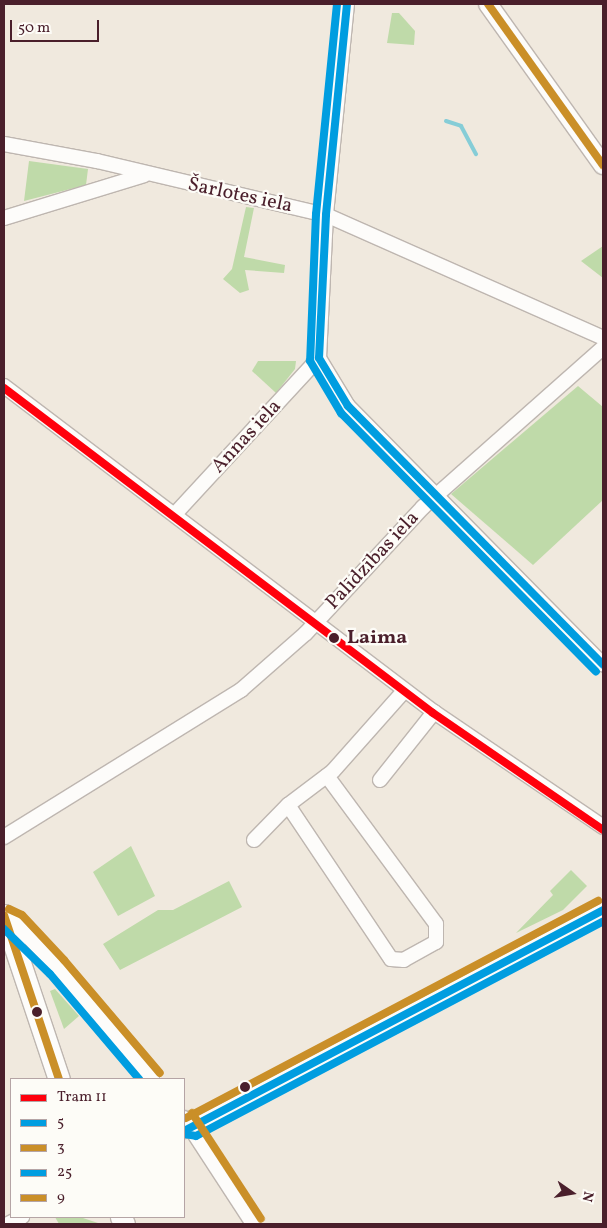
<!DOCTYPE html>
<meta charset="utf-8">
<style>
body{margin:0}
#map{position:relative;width:607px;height:1228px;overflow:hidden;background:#f0e9de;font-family:Vollkorn,serif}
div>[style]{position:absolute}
.green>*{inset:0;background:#bfdaa9}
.stream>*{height:4px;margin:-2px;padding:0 2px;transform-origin:2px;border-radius:2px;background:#86cdd7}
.roads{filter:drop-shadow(1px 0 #beb6b0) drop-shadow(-1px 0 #beb6b0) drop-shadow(0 1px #beb6b0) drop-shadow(0 -1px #beb6b0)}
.minor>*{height:14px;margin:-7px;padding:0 7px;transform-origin:7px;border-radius:7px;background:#fdfcfa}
.major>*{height:18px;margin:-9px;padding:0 9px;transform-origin:9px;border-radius:9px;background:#fdfcfa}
.highway>*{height:21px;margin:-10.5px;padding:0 10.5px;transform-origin:10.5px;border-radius:10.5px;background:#fdfcfa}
.bus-1>*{height:8px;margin:-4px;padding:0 4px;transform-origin:4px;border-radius:4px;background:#009de0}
.bus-2>*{height:8px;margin:-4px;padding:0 4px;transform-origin:4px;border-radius:4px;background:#ca8f28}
.bus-3>*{height:8px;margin:-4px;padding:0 4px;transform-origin:4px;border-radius:4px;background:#009de0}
.bus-4>*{height:8px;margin:-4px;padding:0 4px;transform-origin:4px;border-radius:4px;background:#ca8f28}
.tram-1>*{height:8px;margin:-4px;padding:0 4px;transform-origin:4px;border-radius:4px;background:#ff000c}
.dots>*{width:14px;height:14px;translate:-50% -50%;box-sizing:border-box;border:2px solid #fdfcf7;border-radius:50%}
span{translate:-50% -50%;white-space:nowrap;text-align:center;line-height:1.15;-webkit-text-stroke:4.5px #fdfcf7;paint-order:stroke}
.street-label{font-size:20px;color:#4a1f2b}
.stop-label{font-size:20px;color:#4a1f2b;font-weight:700}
.left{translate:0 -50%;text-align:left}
.frame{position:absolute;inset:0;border:5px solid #4a1f2b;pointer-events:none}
.legend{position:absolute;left:10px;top:1078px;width:175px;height:140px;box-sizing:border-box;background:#fdfcf7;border:1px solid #b5a4a5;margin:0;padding:6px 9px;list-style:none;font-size:15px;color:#4a1f2b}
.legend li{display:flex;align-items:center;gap:10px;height:25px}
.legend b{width:25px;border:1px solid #b5a4a5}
.north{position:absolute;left:547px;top:1168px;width:50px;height:50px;-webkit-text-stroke:4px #fdfcf7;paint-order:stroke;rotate:103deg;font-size:14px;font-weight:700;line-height:20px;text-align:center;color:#4a1f2b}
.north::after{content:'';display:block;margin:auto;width:18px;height:22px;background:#4a1f2b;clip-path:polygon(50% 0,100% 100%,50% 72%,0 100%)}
.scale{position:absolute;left:10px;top:20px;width:89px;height:22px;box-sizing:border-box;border:2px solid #4a1f2b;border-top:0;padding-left:6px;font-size:15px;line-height:18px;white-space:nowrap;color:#4a1f2b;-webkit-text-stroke:4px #fdfcf7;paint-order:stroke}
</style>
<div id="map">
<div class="green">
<i style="clip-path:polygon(392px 13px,399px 13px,415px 31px,414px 45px,387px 43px)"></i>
<i style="clip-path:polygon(29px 161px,88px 169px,86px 185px,24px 201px)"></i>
<i style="clip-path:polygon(246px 207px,254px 208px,244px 257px,285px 265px,284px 273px,245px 270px,249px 290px,240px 293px,223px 279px,232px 269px)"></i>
<i style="clip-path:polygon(603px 246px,603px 278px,581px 261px)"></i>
<i style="clip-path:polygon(258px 361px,296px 361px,295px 369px,276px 393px,252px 371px)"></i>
<i style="clip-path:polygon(578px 386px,603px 407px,603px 500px,533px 565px,451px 494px)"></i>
<i style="clip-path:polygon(131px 846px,155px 896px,118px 916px,93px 872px)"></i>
<i style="clip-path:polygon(571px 870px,587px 886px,563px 910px,516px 933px,553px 895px,550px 891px)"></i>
<i style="clip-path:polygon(229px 881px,242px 907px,120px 970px,103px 944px,158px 910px,173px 910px)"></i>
<i style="clip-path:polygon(55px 989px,79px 1016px,64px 1029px,50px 991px)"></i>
<i style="clip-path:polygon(55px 1217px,80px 1217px,101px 1224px,59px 1224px)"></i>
</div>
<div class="stream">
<i style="left:446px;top:121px;width:16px;rotate:18deg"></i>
<i style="left:461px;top:126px;width:32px;rotate:62deg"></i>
</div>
<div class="roads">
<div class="minor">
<i style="left:347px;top:4px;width:212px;rotate:95.7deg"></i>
<i style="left:326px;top:215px;width:143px;rotate:92.8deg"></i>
<i style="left:319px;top:358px;width:56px;rotate:58.9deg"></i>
<i style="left:348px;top:406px;width:363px;rotate:45.4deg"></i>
<i style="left:4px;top:144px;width:95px;rotate:10.4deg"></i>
<i style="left:97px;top:161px;width:235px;rotate:13.3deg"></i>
<i style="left:326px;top:215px;width:303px;rotate:23.9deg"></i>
<i style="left:4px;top:218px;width:147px;rotate:-17deg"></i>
<i style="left:4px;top:386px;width:540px;rotate:37.17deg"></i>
<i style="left:434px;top:712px;width:204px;rotate:34.2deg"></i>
<i style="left:175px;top:514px;width:212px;rotate:-47.3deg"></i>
<i style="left:327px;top:776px;width:184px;rotate:53.6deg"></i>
<i style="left:436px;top:924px;width:18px;rotate:90deg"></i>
<i style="left:436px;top:942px;width:37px;rotate:151deg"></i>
<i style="left:404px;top:960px;width:13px;rotate:-176deg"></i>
<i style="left:391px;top:959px;width:185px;rotate:-123.8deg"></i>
<i style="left:288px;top:805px;width:56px;rotate:-37.1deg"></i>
<i style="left:333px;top:771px;width:108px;rotate:-48.4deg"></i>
<i style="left:380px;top:780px;width:87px;rotate:-51.5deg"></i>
<i style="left:4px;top:837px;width:279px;rotate:-31.8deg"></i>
<i style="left:241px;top:690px;width:86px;rotate:-41.2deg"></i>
<i style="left:306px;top:633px;width:172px;rotate:-47.1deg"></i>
<i style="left:423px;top:507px;width:240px;rotate:-41.5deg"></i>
<i style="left:254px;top:840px;width:49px;rotate:-45.8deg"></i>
<i style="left:5px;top:918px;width:11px;rotate:27deg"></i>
<i style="left:15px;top:923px;width:61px;rotate:46.3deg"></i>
<i style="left:57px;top:967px;width:147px;rotate:49.7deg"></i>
<i style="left:184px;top:1118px;width:126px;rotate:56.9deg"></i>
<i style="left:184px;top:1131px;width:474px;rotate:-27.8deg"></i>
<i style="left:8px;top:1224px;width:16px;rotate:-27deg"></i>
</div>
<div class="major">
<i style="left:488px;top:4px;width:198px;rotate:54.5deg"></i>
</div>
<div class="highway">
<i style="left:4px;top:915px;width:173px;rotate:71.5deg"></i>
<i style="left:121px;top:1217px;width:8px;rotate:67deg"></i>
</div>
</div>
<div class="bus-1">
<i style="left:347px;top:4px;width:212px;rotate:95.7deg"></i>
<i style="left:326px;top:215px;width:143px;rotate:92.8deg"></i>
<i style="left:319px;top:358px;width:56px;rotate:58.9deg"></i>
<i style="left:348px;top:406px;width:363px;rotate:45.4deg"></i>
<i style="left:184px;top:1131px;width:474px;rotate:-27.8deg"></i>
</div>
<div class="bus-2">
<i style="left:488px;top:4px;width:198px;rotate:54.5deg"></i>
<i style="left:4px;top:915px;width:173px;rotate:71.5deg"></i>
</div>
<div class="bus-3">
<i style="left:337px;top:4px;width:211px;rotate:95.7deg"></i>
<i style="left:316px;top:214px;width:147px;rotate:92.3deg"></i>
<i style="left:310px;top:361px;width:61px;rotate:59.2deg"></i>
<i style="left:341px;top:413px;width:363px;rotate:45.4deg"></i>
<i style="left:4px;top:929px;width:64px;rotate:44.4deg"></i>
<i style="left:50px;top:974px;width:138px;rotate:49.7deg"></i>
<i style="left:184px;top:1134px;width:12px;rotate:9deg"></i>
<i style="left:196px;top:1136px;width:460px;rotate:-27.8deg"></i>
</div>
<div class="bus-4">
<i style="left:9px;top:909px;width:14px;rotate:25deg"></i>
<i style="left:22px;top:915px;width:62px;rotate:47deg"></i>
<i style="left:64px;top:960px;width:148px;rotate:49.7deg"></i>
<i style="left:192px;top:1113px;width:126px;rotate:56.9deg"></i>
<i style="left:186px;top:1118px;width:466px;rotate:-27.8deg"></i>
</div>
<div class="tram-1">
<i style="left:4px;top:388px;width:538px;rotate:37.15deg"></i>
<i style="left:433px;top:713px;width:206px;rotate:34.5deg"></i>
</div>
<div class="dots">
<i style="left:334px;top:638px;background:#4a1f2b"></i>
<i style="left:37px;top:1012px;background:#4a1f2b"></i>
<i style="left:245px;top:1087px;background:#4a1f2b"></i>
</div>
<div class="street-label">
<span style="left:240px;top:196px;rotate:12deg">Šarlotes iela</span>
<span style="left:247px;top:437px;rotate:-47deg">Annas iela</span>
<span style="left:373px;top:561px;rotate:-47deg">Palīdzības iela</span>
</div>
<div class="stop-label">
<span class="left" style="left:347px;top:638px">Laima</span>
</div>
<div class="frame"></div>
<ul class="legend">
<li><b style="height:6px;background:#ff000c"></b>Tram 11</li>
<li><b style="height:6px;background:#009de0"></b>5</li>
<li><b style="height:6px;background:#ca8f28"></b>3</li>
<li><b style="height:6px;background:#009de0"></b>25</li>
<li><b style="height:6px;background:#ca8f28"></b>9</li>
</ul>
<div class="north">N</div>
<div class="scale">50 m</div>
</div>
